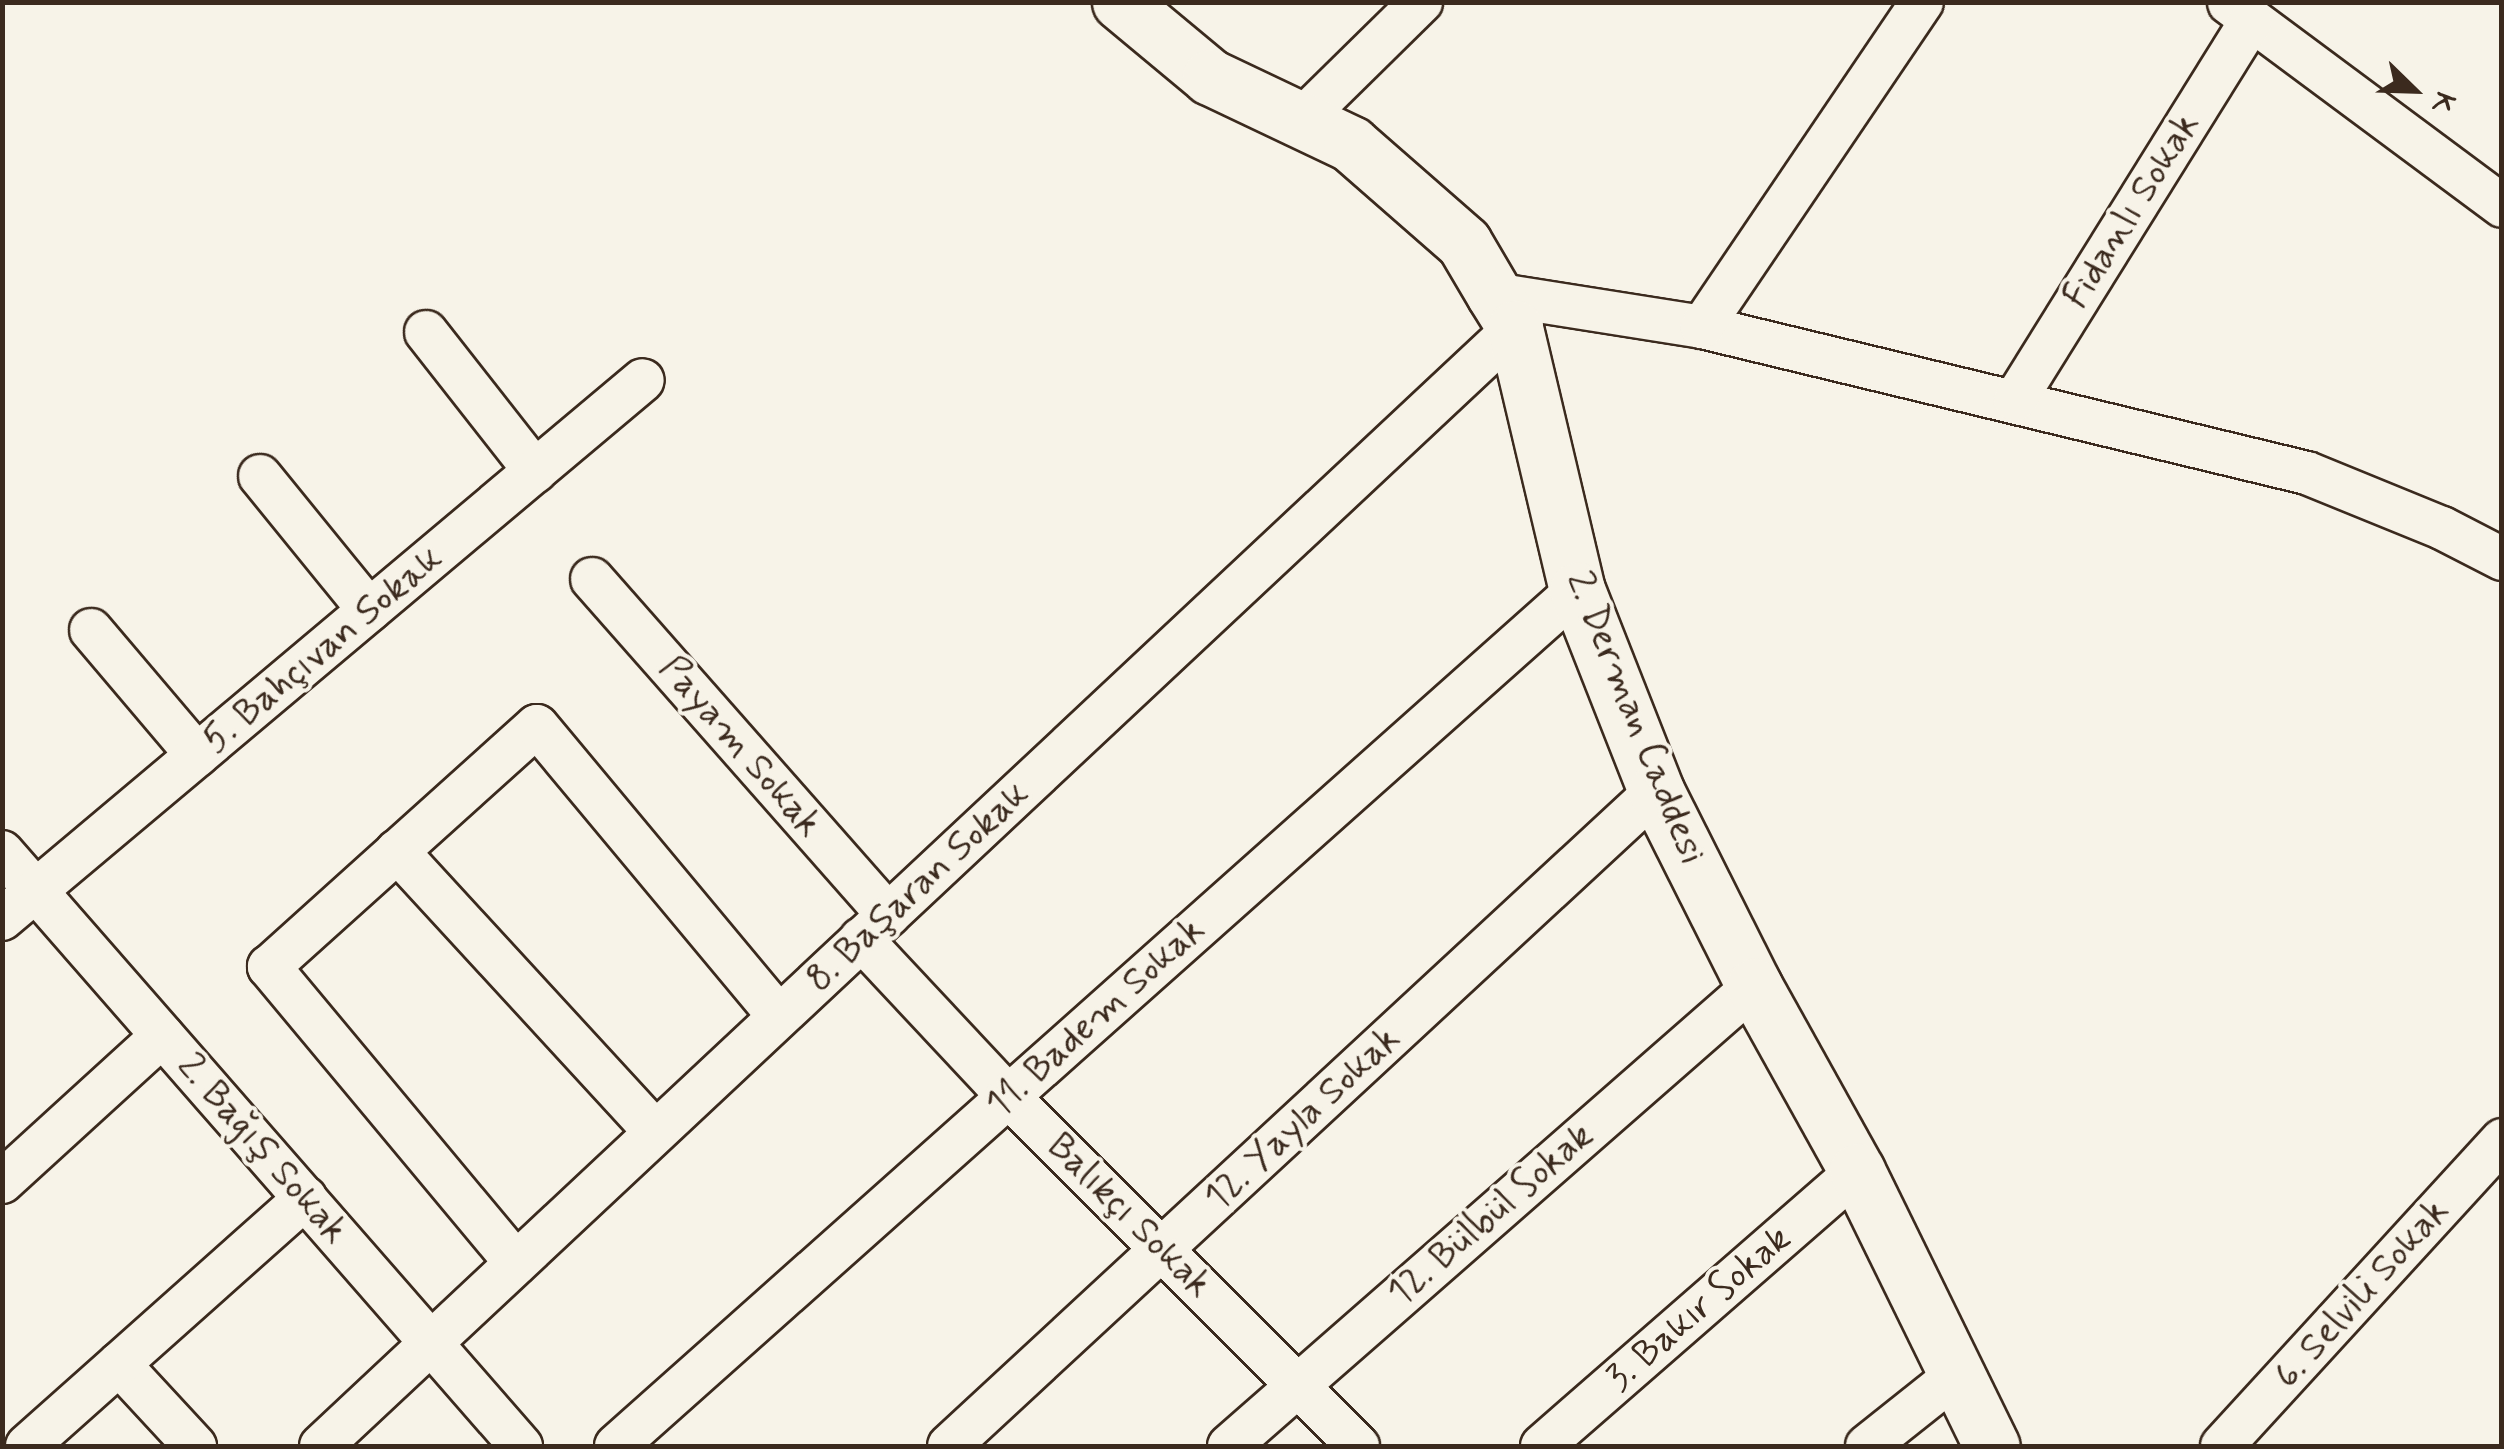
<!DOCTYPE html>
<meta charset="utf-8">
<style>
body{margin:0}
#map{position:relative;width:2504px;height:1449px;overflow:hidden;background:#f7f3e8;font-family:Mynerve,sans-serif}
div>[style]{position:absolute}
.roads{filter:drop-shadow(2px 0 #3b2a1e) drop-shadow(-2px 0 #3b2a1e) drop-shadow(0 2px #3b2a1e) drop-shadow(0 -2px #3b2a1e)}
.street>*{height:42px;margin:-21px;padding:0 21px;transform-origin:21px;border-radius:21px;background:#f7f3e8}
.secondary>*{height:55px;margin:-27.5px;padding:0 27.5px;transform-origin:27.5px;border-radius:27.5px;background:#f7f3e8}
span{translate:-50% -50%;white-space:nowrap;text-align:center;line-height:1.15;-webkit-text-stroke:8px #f7f3e8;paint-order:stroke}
.street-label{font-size:38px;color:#3b2a1e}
.frame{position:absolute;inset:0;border:5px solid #3b2a1e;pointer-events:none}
.north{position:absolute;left:2364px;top:40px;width:100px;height:100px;-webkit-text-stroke:8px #f7f3e8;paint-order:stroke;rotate:113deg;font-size:28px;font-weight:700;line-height:40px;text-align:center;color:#3b2a1e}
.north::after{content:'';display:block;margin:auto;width:35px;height:45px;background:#3b2a1e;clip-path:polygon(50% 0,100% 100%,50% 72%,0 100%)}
</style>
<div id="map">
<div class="roads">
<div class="street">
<i style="left:2229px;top:3px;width:340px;rotate:36.6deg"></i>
<i style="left:1300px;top:121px;width:170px;rotate:-44.5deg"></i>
<i style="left:1494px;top:294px;width:211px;rotate:9deg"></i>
<i style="left:1702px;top:327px;width:622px;rotate:13.57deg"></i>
<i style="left:2307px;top:473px;width:146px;rotate:22.2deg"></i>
<i style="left:2442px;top:528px;width:68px;rotate:27.3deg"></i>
<i style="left:1702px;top:327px;width:392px;rotate:-55.9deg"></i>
<i style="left:426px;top:332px;width:177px;rotate:51.9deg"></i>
<i style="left:2015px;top:400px;width:445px;rotate:-58.1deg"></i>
<i style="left:260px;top:476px;width:173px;rotate:50.9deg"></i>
<i style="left:592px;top:579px;width:448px;rotate:48.6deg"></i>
<i style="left:91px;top:630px;width:164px;rotate:49.7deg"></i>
<i style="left:397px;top:851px;width:381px;rotate:47.4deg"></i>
<i style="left:2px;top:852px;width:789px;rotate:48.86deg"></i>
<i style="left:2px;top:919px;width:837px;rotate:-40.06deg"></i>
<i style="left:861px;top:939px;width:215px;rotate:46.9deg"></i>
<i style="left:1008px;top:1096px;width:495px;rotate:45deg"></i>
<i style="left:2px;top:1182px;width:217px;rotate:-42.4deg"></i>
<i style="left:516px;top:1263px;width:386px;rotate:-129.8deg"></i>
<i style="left:269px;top:967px;width:360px;rotate:-42deg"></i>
<i style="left:537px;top:726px;width:378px;rotate:50.2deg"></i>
<i style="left:119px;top:1364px;width:112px;rotate:47.2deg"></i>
<i style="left:27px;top:1446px;width:373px;rotate:-41.7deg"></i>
<i style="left:321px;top:1446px;width:1636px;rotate:-43.12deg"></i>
<i style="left:616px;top:1446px;width:1287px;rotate:-41.69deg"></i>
<i style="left:949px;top:1446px;width:964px;rotate:-42.81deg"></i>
<i style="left:1229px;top:1446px;width:698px;rotate:-41.22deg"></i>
<i style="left:1542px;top:1446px;width:418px;rotate:-41.1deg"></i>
<i style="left:1867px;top:1446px;width:112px;rotate:-38.5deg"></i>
<i style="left:2222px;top:1446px;width:415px;rotate:-47.5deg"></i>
</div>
<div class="secondary">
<i style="left:1120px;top:2px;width:117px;rotate:39.8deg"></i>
<i style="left:1210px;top:77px;width:156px;rotate:25.4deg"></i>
<i style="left:1351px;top:144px;width:150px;rotate:41.2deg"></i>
<i style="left:1464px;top:243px;width:59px;rotate:59.5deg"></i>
<i style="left:1494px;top:294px;width:40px;rotate:58deg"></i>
<i style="left:1515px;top:328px;width:269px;rotate:76.7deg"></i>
<i style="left:1577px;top:590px;width:216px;rotate:68.5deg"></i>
<i style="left:1656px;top:791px;width:218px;rotate:63.3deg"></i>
<i style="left:1754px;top:986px;width:212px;rotate:60.9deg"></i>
<i style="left:1857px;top:1171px;width:306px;rotate:63.9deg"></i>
</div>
</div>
<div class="street-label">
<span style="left:2132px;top:211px;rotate:-58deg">Fidanlı Sokak</span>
<span style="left:323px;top:650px;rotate:-40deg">5. Bahçıvan Sokak</span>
<span style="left:1635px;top:718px;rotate:68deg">2. Derman Caddesi</span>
<span style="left:740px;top:747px;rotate:49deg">Payam Sokak</span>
<span style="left:918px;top:887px;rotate:-43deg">8. Başaran Sokak</span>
<span style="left:1096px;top:1018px;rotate:-42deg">11. Badem Sokak</span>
<span style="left:1303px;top:1119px;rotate:-43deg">12. Yayla Sokak</span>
<span style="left:262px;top:1149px;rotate:49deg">2. Bağış Sokak</span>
<span style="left:1491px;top:1215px;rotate:-41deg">12. Bülbül Sokak</span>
<span style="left:1129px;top:1216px;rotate:45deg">Balıkçı Sokak</span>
<span style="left:2362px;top:1294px;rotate:-48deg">6. Selvili Sokak</span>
<span style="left:1699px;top:1309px;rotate:-41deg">3. Bakır Sokak</span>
</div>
<div class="frame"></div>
<div class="north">K</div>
</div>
